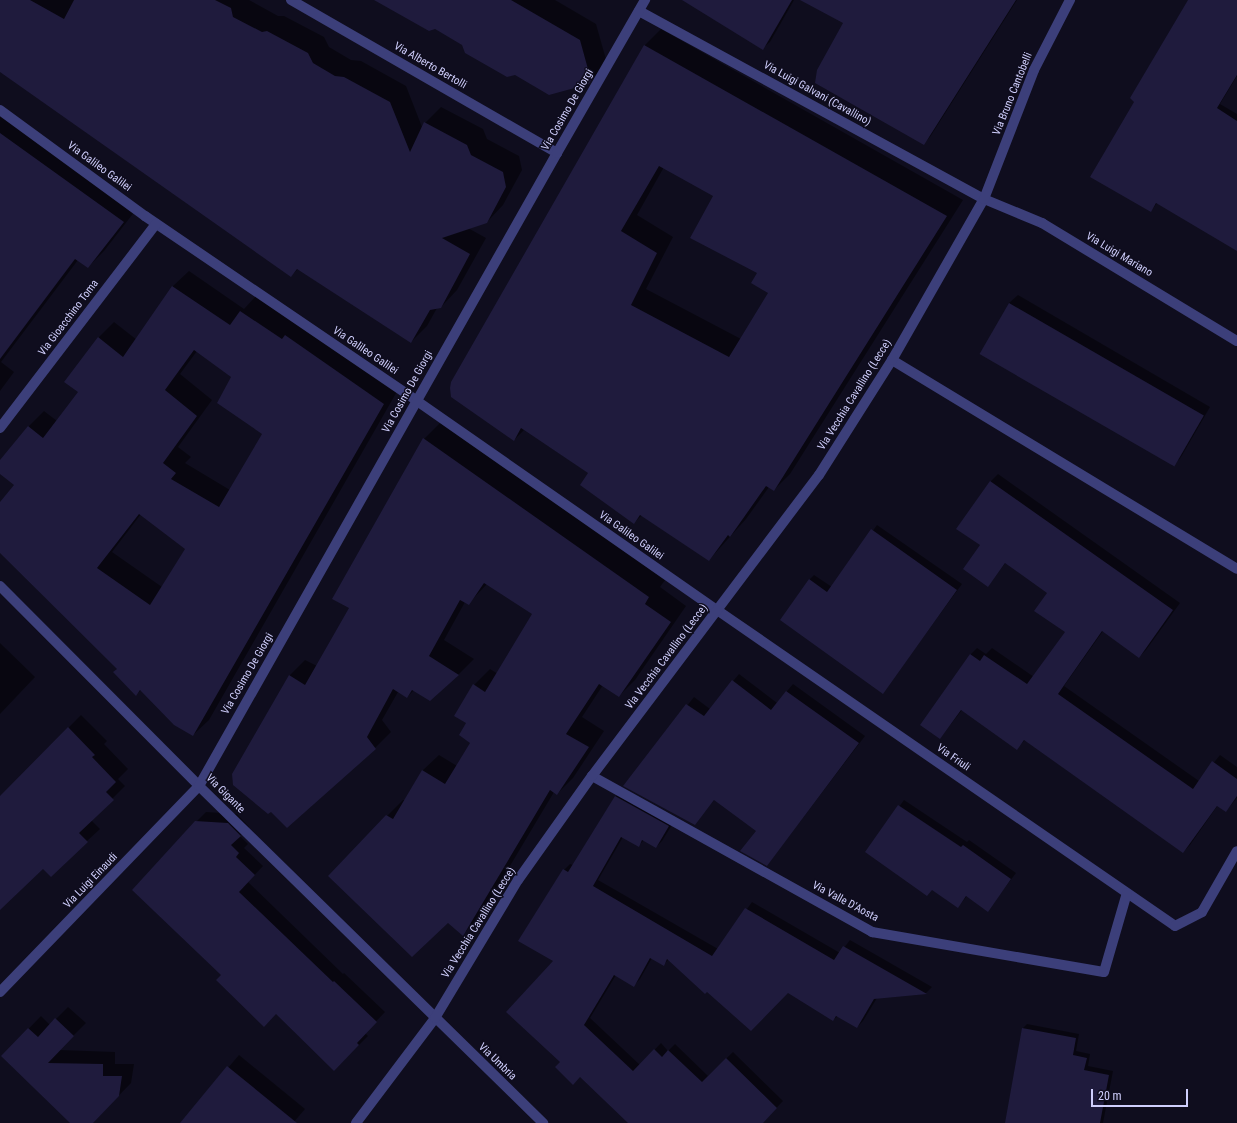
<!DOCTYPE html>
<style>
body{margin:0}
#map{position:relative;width:1237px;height:1123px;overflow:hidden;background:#0f0d1e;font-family:"Roboto Condensed",sans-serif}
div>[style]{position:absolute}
.shadow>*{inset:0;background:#0007}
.building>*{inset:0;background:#1f1b3d;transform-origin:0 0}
.street>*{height:10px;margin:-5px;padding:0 5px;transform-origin:5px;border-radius:5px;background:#3c3f7a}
span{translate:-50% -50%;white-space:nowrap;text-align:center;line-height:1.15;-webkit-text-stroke:3px #0f0d1e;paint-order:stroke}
.street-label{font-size:11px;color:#cfcefc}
.scale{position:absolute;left:1091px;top:1089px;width:97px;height:18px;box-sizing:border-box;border:2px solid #cfcefc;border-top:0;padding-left:5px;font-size:12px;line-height:14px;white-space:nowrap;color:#cfcefc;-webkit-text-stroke:3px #0f0d1e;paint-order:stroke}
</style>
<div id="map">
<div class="shadow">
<i style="clip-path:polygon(0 0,249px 0,278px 16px,284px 16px,324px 37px,329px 47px,351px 60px,361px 61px,406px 86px,422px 127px,425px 123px,441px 107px,483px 129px,487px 139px,519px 156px,522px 170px,503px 205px,487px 222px,468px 228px,486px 238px,457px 290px,441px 307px,437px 308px,427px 326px,411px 342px,298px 269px,291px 276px,0 71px)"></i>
<i style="clip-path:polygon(385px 0,555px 0,596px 24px,607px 63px,588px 83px,463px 45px)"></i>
<i style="clip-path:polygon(684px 0,794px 0,770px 42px,763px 48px)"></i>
<i style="clip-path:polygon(802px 0,1017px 0,930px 137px,924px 143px,845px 23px)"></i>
<i style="clip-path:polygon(1190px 0,1237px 0,1237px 76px,1220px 104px,1237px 114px,1237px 250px,1157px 203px,1151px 211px,1136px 102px)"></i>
<i style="clip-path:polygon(evenodd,661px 29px,963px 200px,790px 474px,774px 490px,769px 487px,746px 519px,709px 560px,642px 515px,634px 523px,589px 473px,524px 430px,514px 440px,645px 45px,661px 29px,664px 167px,714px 196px,770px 293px,741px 339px,646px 289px,673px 237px,637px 215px,664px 167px)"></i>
<i style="clip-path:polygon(0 106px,139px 206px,104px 251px,88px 267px,78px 260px,1px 362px,14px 372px,0 391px)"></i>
<i style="clip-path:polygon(evenodd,189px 271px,244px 309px,256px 296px,399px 388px,209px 720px,193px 735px,141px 690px,136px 695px,118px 669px,0 552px,0 503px,16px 485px,0 472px,0 462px,29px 426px,44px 411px,57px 421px,80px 392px,98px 338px,114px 322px,137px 340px,173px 286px,189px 271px,197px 351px,232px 377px,264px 434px,230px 490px,185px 463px,191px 457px,178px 447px,212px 400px,180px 374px,197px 351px,189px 271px,141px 514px,187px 548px,162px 587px,112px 552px,141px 514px)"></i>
<i style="clip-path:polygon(1018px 295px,1210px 407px,1181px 457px,1173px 466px,1009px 303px)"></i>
<i style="clip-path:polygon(440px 423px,665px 580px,660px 587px,686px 606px,635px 680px,619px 696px,603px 685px,582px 717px,604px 731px,573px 778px,557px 794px,554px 792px,479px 918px,463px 934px,387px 816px,403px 800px,405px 800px,422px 771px,439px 755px,457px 766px,472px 742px,467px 723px,474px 685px,490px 669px,498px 674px,534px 613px,487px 584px,468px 604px,465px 602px,444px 640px,474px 659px,458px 675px,414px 690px,407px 697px,398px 692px,382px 720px,391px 732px,375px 748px,289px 676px,305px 660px,317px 666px,350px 608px,424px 439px)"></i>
<i style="clip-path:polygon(998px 474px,1180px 603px,1146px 650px,1139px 657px,1103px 631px,1064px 686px,1199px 781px,1220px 755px,1237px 767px,1237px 798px,1226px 811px,1218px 805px,1190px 845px,1183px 852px,1025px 740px,1017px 748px,962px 710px,940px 738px,970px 655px,977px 648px,986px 654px,992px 648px,1034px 677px,1066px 632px,1049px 593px,1006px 562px,988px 586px,982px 545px,958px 528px,991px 481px)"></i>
<i style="clip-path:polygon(877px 525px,962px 584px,883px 692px,809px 580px,814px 575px,832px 587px)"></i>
<i style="clip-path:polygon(0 643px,35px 677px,0 714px)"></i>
<i style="clip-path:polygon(739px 674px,777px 703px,793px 684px,865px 736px,767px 865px,758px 831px,715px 799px,695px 823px,624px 785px,694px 697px,710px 709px)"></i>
<i style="clip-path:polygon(81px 715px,107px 741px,104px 744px,128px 769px,118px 779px,125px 786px,91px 820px,100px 829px,87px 841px,51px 876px,43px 868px,0 908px,0 797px)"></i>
<i style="clip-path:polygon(622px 790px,675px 820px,662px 841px,656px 847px,644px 840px,638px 846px,623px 837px,598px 880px,718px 949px,752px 902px,840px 953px,850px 940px,932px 987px,926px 993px,877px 998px,863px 1021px,857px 1027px,838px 1016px,833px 1020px,788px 992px,669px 959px,663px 965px,652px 958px,640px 979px,634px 985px,616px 975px,590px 1018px,640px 1065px,661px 1043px,668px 1051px,675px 1044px,708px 1076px,733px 1052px,783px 1101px,762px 1123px,629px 1123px,581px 1076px,561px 1062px,555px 960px,564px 870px,570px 864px,573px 865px,615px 797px)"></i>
<i style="clip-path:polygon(904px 800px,967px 842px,969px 840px,1016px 873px,988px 910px,967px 896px,958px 907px,932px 889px,866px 852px)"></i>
<i style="clip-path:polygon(206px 812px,237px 814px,249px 827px,240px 836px,248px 844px,244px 848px,263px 866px,248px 882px,343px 974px,344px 973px,385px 1012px,365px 1033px,368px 1036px,334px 1070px,276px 1013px,223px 975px,196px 822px)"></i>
<i style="clip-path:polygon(68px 1007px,86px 1023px,59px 1050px,115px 1052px,115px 1064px,134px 1064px,131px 1083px,92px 1123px,72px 1123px,2px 1056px,41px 1016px,50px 1025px)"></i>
<i style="clip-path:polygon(1027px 1024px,1079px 1034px,1076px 1051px,1090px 1054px,1088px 1066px,1113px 1071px,1103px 1123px,1006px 1123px,1023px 1028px)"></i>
<i style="clip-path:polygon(239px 1055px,305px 1109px,293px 1123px,181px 1123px)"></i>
</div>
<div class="building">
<i style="clip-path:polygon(0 0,30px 0,64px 19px,74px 0,215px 0,231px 8px,233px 17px,262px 32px,267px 31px,308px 53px,313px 63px,335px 76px,344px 77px,390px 102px,410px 152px,424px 122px,467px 145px,471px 155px,503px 172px,506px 187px,487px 223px,442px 238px,470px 254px,441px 308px,430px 310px,411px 343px,297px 269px,291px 277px,0 72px)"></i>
<i style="clip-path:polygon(374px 0,511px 0,580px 40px,591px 80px,589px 84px,549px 95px,515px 75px,507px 77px,465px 53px,462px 45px,435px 29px,429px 31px)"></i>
<i style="clip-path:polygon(682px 0,792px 0,763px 50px)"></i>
<i style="clip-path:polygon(800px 0,1016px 0,924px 145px,815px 83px,817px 70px,843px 23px)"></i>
<i style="clip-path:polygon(1188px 0,1237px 0,1237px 75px,1217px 108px,1237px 121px,1237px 251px,1156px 203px,1151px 212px,1090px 177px,1134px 102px,1130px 98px)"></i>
<i style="clip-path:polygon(evenodd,644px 45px,947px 216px,774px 491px,766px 486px,730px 537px,728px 535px,709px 561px,640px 515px,634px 524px,580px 485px,588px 473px,521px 428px,514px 441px,451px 397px,450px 388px,451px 382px,644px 45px,659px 166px,713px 196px,690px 238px,757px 273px,751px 283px,768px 293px,729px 357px,631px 305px,657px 253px,621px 231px,659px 166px)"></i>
<i style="clip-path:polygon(0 133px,124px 222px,88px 268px,75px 259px,0 359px)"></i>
<i style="clip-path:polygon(evenodd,172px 286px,230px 325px,240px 311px,282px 339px,285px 335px,384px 404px,193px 736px,174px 725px,140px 690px,136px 696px,113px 672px,117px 669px,0 553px,0 502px,14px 485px,0 474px,0 460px,28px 426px,43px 438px,78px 392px,64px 382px,98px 337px,123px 357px,172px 286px,194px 350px,231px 377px,217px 403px,262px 434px,219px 507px,171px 479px,176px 473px,163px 463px,197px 416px,165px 390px,194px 350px,172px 286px,139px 514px,185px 549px,150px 605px,97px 568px,139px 514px)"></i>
<i style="left:1009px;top:303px;width:225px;height:59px;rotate:30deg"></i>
<i style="clip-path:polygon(423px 438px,649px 597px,645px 604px,671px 622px,619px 697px,599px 684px,566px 734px,589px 747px,557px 795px,550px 790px,463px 936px,448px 923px,412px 957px,328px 876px,386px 815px,393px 819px,422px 770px,445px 784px,470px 743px,459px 735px,466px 723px,454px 716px,473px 684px,485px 692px,532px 614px,484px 583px,469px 605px,460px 600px,429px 656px,459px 675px,430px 701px,412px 690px,407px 698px,393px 689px,367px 737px,376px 749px,287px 828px,271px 812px,268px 814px,233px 785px,232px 774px,289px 675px,305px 685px,349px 608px,332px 599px)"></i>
<i style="clip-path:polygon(990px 481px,1173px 610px,1139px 658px,1102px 631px,1058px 694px,1193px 789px,1212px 761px,1237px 779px,1237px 796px,1226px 812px,1217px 806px,1183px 853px,1024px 740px,1017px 750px,961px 710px,940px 739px,920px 725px,970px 654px,980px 661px,984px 655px,1027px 684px,1065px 632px,1034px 611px,1047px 593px,1005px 563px,988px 587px,963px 569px,980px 545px,956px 529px)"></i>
<i style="clip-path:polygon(871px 529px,957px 590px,883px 694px,780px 620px,809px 579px,827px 592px)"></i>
<i style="clip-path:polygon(732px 680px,771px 710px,786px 691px,859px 743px,767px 866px,740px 851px,756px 831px,714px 800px,695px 825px,623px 786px,686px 704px,704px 716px)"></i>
<i style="clip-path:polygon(68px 727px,95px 755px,92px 757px,116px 782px,106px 792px,114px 800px,79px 833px,88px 842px,51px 877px,43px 869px,0 910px,0 796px)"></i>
<i style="clip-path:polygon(615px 796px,669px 826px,656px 848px,642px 840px,639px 847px,621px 837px,593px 886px,712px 956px,745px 908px,834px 960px,843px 946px,927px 994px,874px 999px,857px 1028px,836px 1016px,833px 1021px,788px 993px,751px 1031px,707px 992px,705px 994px,667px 959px,664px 966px,650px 958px,634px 987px,614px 975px,584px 1025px,633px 1071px,654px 1049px,662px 1057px,668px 1050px,702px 1082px,726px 1058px,777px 1108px,763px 1123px,628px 1123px,580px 1077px,573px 1085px,555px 1067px,560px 1062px,506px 1012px,553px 961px,518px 941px,563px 869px,568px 872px)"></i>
<i style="clip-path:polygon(898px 805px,961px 847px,963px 845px,1011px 879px,988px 912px,966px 896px,958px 908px,932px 890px,927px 896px,865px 852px)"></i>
<i style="clip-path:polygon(195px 821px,228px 823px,241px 836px,231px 845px,239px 853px,236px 857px,255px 875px,239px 892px,333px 982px,334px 981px,377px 1022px,357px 1043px,359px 1045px,334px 1071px,276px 1014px,264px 1027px,216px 980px,221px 975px,132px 890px)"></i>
<i style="clip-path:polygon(55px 1018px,74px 1036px,48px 1063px,103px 1064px,103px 1076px,122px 1076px,119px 1096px,93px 1123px,70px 1123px,1px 1056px,28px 1028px,38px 1037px)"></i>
<i style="clip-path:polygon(1022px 1028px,1076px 1038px,1073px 1055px,1087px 1058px,1084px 1070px,1109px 1075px,1100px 1123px,1005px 1123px)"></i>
<i style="clip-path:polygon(227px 1066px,297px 1123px,180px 1123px)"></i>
</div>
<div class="street">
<i style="left:291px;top:0;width:307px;rotate:29.9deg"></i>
<i style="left:639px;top:11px;width:393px;rotate:28.6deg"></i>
<i style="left:984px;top:199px;width:63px;rotate:22.5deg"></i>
<i style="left:1042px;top:223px;width:228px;rotate:31.2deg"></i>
<i style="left:0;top:110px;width:180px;rotate:36.2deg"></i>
<i style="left:145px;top:216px;width:329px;rotate:34.2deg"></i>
<i style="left:417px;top:401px;width:366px;rotate:34.9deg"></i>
<i style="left:717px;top:610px;width:556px;rotate:34.6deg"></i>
<i style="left:1175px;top:926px;width:30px;rotate:-27deg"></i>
<i style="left:1202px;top:912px;width:70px;rotate:-60.2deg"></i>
<i style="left:892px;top:360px;width:403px;rotate:31.2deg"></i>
<i style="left:0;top:428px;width:257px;rotate:-52.6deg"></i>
<i style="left:0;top:586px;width:282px;rotate:45.1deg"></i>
<i style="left:199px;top:786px;width:482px;rotate:44.4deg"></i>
<i style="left:592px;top:776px;width:321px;rotate:29.1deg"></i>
<i style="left:872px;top:932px;width:235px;rotate:9.8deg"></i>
<i style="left:1104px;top:972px;width:82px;rotate:-73.8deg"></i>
<i style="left:0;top:992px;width:286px;rotate:-46deg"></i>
<i style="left:199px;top:786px;width:727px;rotate:-60.51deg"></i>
<i style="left:557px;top:153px;width:177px;rotate:-60.1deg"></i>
<i style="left:356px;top:1123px;width:131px;rotate:-53deg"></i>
<i style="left:435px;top:1018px;width:161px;rotate:-59deg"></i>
<i style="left:518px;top:880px;width:128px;rotate:-54.6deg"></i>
<i style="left:592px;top:776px;width:377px;rotate:-53deg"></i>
<i style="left:819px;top:475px;width:136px;rotate:-57.6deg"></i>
<i style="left:892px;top:360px;width:185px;rotate:-60.3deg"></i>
<i style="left:984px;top:199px;width:138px;rotate:-68.8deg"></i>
<i style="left:1034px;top:70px;width:79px;rotate:-62.8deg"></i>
</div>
<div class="street-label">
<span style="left:430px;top:66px;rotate:30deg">Via Alberto Bertolli</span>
<span style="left:817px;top:94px;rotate:29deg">Via Luigi Galvani (Cavallino)</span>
<span style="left:1013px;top:94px;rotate:-68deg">Via Bruno Cantobelli</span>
<span style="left:568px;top:110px;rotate:-60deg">Via Cosimo De Giorgi</span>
<span style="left:99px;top:167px;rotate:36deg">Via Galileo Galilei</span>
<span style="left:1119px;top:255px;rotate:31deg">Via Luigi Mariano</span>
<span style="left:69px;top:318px;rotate:-53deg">Via Gioacchino Toma</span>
<span style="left:365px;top:351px;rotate:34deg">Via Galileo Galilei</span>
<span style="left:408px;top:392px;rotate:-61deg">Via Cosimo De Giorgi</span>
<span style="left:855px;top:395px;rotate:-58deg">Via Vecchia Cavallino (Lecce)</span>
<span style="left:631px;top:536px;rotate:35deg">Via Galileo Galilei</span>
<span style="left:667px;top:657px;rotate:-53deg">Via Vecchia Cavallino (Lecce)</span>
<span style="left:248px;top:674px;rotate:-60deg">Via Cosimo De Giorgi</span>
<span style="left:953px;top:758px;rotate:35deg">Via Friuli</span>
<span style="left:225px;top:794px;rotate:45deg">Via Gigante</span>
<span style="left:91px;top:881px;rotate:-46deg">Via Luigi Einaudi</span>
<span style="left:845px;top:902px;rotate:28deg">Via Valle D'Aosta</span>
<span style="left:479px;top:923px;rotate:-58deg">Via Vecchia Cavallino (Lecce)</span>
<span style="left:497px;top:1062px;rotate:44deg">Via Umbria</span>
</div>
<div class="scale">20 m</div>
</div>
